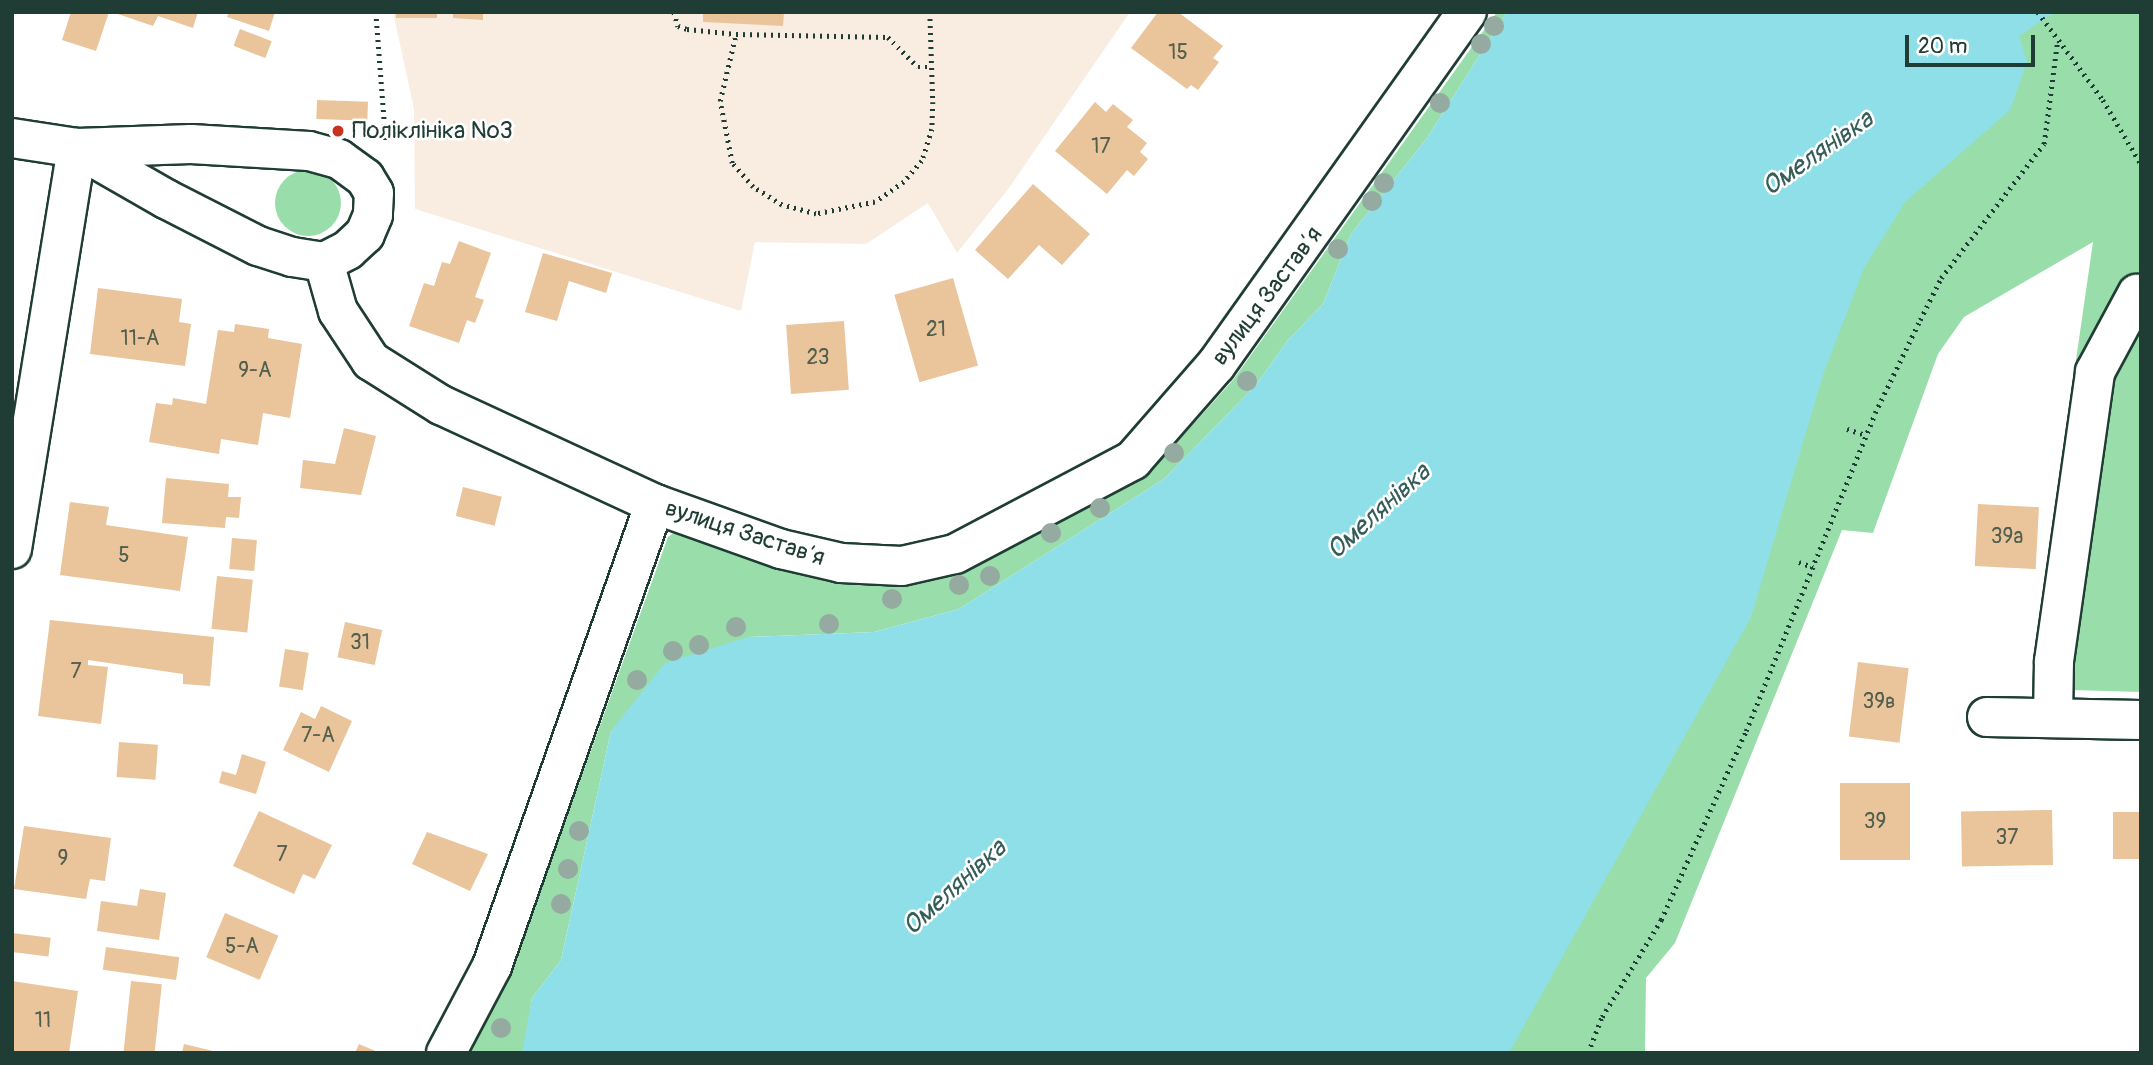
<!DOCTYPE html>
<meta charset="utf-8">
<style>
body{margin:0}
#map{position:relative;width:2153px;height:1065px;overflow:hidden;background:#fff;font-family:Pangolin,sans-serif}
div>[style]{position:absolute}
.built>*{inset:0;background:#f9ede1}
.green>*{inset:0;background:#99deaa}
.round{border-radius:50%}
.water>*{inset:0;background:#8edfe7}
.building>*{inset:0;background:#eac49a;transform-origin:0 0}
.path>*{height:4.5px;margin-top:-2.25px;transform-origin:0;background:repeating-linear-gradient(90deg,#1f3d34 0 2px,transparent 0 7px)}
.roads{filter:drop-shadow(2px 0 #1f3d34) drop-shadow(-2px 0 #1f3d34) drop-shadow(0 2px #1f3d34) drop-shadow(0 -2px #1f3d34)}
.minor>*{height:38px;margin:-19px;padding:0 19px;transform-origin:19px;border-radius:19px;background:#fff}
.trees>*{width:20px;height:20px;margin:-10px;border-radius:50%;background:#95aaa0}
.dots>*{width:19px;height:19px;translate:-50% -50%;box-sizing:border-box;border:4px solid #fff;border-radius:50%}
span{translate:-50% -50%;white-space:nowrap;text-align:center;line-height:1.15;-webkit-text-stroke:5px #fff;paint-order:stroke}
.number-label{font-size:21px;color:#525f4e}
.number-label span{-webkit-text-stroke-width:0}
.poi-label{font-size:24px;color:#1f3d34}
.left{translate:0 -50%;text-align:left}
.street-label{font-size:24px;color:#1f3d34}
.water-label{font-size:26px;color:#355d58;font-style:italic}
.frame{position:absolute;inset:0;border:14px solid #1f3d34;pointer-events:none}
.scale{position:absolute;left:1905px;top:35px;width:130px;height:32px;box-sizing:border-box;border:4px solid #1f3d34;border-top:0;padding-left:9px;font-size:21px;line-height:24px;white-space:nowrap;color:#1f3d34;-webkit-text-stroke:5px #fff;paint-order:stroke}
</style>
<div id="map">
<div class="built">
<i style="clip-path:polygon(393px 12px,1130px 12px,1009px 188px,957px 253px,928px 203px,866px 244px,755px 242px,741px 311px,415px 209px,414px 109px)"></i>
</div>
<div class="green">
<i style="clip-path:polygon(1497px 12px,1507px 12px,1427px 138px,1351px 234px,1323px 304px,1288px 340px,1256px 385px,1164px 479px,959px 609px,874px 632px,748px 637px,611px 731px,561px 960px,532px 998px,524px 1051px,461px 1053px,528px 925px,668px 537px,676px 531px,958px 566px,1146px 477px,1233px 380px)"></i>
<i style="clip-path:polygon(2055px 12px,2141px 12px,2141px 692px,2071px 690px,2107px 376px,2075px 367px,2093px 242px,1964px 317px,1938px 354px,1873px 533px,1842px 530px,1675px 943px,1646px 978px,1645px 1053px,1483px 1053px,1815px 323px,2009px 30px)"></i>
<i class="round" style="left:275px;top:170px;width:66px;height:66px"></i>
</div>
<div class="water">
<i style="clip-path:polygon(1507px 12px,2055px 12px,2019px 36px,2027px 62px,2010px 110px,1905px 202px,1864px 268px,1824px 372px,1751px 617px,1509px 1053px,522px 1053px,532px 998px,561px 960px,611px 731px,665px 663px,748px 637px,874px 632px,959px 609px,1164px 479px,1256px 385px,1288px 340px,1323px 304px,1351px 234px,1427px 138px)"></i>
</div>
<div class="building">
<i style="clip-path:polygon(71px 12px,109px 12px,96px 51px,62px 40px)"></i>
<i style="clip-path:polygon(112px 12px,198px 12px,193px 28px,158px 16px,153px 26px)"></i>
<i style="clip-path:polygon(229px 12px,275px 12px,269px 31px,227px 17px)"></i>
<i style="left:396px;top:12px;width:41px;height:6px"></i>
<i style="clip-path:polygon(453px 12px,483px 12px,483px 20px,453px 18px)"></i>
<i style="clip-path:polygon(703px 12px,784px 12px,783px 26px,703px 22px)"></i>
<i style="clip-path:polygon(1158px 12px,1178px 12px,1223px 46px,1213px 58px,1219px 62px,1198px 90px,1191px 85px,1187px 89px,1131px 48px)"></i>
<i style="left:240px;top:29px;width:34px;height:18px;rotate:21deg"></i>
<i style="left:317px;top:100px;width:51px;height:19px;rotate:2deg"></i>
<i style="clip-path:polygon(1095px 102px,1106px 112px,1113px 104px,1133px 120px,1127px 127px,1147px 143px,1140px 152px,1148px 159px,1134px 176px,1127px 170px,1107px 194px,1055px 151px)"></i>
<i style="clip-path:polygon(1033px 184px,1090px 234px,1062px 265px,1039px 245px,1008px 279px,975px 250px)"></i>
<i style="clip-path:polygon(459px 241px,491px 253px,475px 297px,484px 300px,475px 323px,467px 320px,459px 343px,409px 326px,424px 283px,434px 286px,442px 262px,450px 264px)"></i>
<i style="clip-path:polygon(543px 253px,612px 273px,606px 293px,569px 281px,557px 321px,525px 312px)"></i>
<i style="left:953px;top:278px;width:91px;height:61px;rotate:74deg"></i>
<i style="clip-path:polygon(98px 288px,182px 299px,179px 322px,191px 324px,185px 366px,90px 354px)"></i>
<i style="left:844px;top:321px;width:69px;height:58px;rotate:86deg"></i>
<i style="clip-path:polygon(235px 324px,269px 329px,268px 338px,302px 344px,290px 418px,263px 413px,258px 445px,221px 439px,219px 454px,149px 442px,156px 403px,172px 405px,173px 398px,206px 404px,218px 330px,234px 332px)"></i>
<i style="clip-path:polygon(344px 428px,376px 436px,361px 495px,300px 488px,303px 460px,335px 464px)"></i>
<i style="clip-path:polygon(166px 478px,229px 484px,228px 497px,241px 497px,239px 518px,226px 517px,225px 528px,162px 523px)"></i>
<i style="left:463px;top:487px;width:40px;height:30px;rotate:14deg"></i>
<i style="clip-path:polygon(70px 502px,109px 507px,106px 525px,188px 537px,180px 591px,60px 575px)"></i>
<i style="left:1978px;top:504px;width:61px;height:62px;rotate:3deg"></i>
<i style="left:232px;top:538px;width:25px;height:31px;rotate:5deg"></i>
<i style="left:217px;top:576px;width:36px;height:53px;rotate:6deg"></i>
<i style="clip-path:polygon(50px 620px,214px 637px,210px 686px,183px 684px,183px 674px,88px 660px,88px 665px,108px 667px,101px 724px,38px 716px)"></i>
<i style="left:345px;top:622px;width:38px;height:36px;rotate:12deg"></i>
<i style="left:285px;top:649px;width:24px;height:38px;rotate:9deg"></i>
<i style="left:1858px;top:662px;width:51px;height:75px;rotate:7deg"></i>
<i style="clip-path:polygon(321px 706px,352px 721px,329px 772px,283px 750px,301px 712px,315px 719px)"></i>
<i style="left:119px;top:742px;width:39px;height:35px;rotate:4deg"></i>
<i style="clip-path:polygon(242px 754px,266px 762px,256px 794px,219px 783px,222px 771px,236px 775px)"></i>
<i style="left:1910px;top:783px;width:77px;height:70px;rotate:90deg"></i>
<i style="left:2052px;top:810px;width:55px;height:91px;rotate:89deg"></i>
<i style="clip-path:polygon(259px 811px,332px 845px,315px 879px,303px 874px,294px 894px,233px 866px)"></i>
<i style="left:2141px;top:812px;width:47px;height:28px;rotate:90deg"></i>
<i style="clip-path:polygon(24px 826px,111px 838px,105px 881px,90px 879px,86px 899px,14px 889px)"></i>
<i style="clip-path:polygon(427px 832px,488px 854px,470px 891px,412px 864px)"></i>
<i style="clip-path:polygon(140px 889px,166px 893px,159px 940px,97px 931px,101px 901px,137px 906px)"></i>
<i style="left:225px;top:913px;width:58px;height:48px;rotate:23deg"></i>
<i style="left:12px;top:933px;width:39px;height:19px;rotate:7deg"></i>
<i style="left:106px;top:947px;width:74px;height:23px;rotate:8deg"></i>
<i style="clip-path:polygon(12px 981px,78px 991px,69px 1053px,12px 1052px)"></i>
<i style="left:131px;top:981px;width:31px;height:73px;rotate:6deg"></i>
<i style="clip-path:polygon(184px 1044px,217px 1052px,217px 1053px,182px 1053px)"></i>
<i style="clip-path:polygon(359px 1044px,380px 1053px,355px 1053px)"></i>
</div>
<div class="path">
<i style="left:376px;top:12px;width:130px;rotate:85.6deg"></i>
<i style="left:674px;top:12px;width:15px;rotate:74deg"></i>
<i style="left:678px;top:26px;width:9px;rotate:18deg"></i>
<i style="left:687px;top:29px;width:49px;rotate:5.8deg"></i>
<i style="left:930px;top:12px;width:90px;rotate:88.1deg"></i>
<i style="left:933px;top:102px;width:27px;rotate:92deg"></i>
<i style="left:932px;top:129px;width:34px;rotate:107deg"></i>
<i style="left:922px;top:161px;width:28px;rotate:131deg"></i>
<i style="left:904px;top:182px;width:35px;rotate:145deg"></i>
<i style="left:875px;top:202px;width:60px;rotate:168.5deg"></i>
<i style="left:816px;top:214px;width:35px;rotate:-165deg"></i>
<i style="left:782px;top:205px;width:34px;rotate:-148deg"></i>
<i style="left:753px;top:187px;width:32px;rotate:-131deg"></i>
<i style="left:732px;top:163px;width:63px;rotate:-101deg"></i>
<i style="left:720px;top:101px;width:69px;rotate:-76.6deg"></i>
<i style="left:736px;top:34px;width:152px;rotate:1.1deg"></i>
<i style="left:888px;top:37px;width:42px;rotate:45deg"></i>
<i style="left:918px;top:67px;width:14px"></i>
<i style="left:2038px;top:12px;width:109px;rotate:53.5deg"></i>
<i style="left:2103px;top:100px;width:74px;rotate:59.3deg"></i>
<i style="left:1847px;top:429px;width:20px;rotate:18deg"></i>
<i style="left:1799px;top:562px;width:15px;rotate:20deg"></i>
<i style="left:1588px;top:1053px;width:39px;rotate:-69deg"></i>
<i style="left:1602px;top:1017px;width:114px;rotate:-58.7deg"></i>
<i style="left:1661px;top:920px;width:207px;rotate:-65.8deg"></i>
<i style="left:1746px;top:731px;width:343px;rotate:-67.9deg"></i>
<i style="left:1875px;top:413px;width:103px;rotate:-64.2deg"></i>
<i style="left:1920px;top:320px;width:47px;rotate:-63.4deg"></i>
<i style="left:1941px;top:278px;width:169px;rotate:-52.5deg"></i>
<i style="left:2044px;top:144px;width:101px;rotate:-82.6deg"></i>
</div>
<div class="roads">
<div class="minor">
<i style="left:12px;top:138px;width:66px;rotate:8.7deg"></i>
<i style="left:77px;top:148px;width:114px;rotate:-2deg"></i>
<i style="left:191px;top:144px;width:118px;rotate:3.4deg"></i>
<i style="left:309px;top:151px;width:31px;rotate:15deg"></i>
<i style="left:339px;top:159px;width:32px;rotate:36deg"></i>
<i style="left:365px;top:178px;width:17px;rotate:59deg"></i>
<i style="left:374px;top:193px;width:22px;rotate:93deg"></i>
<i style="left:373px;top:215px;width:21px;rotate:113deg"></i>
<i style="left:365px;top:234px;width:23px;rotate:137deg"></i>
<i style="left:348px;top:250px;width:27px;rotate:153deg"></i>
<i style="left:324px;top:262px;width:32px;rotate:-171deg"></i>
<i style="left:292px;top:257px;width:36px;rotate:-162deg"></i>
<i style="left:258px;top:246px;width:103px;rotate:-152.9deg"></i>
<i style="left:166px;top:199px;width:103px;rotate:-150.2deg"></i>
<i style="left:324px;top:262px;width:51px;rotate:74.1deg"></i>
<i style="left:338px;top:311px;width:60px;rotate:56.6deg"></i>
<i style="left:371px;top:361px;width:83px;rotate:32.2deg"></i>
<i style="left:441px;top:405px;width:236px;rotate:24.8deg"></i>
<i style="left:655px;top:504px;width:134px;rotate:19.7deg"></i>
<i style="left:781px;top:549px;width:62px;rotate:13.1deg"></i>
<i style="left:841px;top:563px;width:61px;rotate:2.8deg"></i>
<i style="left:902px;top:566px;width:54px;rotate:-12.8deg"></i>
<i style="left:955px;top:554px;width:201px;rotate:-27.8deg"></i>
<i style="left:1133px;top:460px;width:126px;rotate:-48.9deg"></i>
<i style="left:1216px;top:365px;width:433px;rotate:-54.6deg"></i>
<i style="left:12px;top:549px;width:406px;rotate:-80.8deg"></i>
<i style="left:1987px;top:717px;width:154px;rotate:1.1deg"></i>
<i style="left:2053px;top:718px;width:57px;rotate:-89deg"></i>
<i style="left:2054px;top:661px;width:292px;rotate:-81.9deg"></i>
<i style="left:2095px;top:372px;width:89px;rotate:-61.7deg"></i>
<i style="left:446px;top:1053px;width:98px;rotate:-62.1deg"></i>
<i style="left:492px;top:966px;width:490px;rotate:-70.6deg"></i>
</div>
</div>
<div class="trees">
<i style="left:1494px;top:26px"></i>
<i style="left:1481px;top:44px"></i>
<i style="left:1440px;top:103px"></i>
<i style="left:1384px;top:183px"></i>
<i style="left:1372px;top:201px"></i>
<i style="left:1338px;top:249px"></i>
<i style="left:1247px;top:381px"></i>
<i style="left:1174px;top:453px"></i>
<i style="left:1100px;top:508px"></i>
<i style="left:1051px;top:533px"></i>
<i style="left:990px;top:576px"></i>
<i style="left:959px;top:585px"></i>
<i style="left:892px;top:599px"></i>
<i style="left:829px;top:624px"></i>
<i style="left:736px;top:627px"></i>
<i style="left:699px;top:645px"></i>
<i style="left:673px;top:651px"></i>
<i style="left:637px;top:680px"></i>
<i style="left:579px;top:831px"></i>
<i style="left:568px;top:869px"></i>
<i style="left:561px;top:904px"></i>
<i style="left:501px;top:1028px"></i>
</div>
<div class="dots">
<i style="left:338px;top:131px;background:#c8321e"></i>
</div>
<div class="number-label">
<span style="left:1178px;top:53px">15</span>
<span style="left:1101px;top:147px">17</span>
<span style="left:936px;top:330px">21</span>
<span style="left:140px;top:339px">11-А</span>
<span style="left:818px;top:358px">23</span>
<span style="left:255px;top:371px">9-А</span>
<span style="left:2007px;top:537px">39а</span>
<span style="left:124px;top:556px">5</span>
<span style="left:360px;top:643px">31</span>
<span style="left:76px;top:672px">7</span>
<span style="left:1879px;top:702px">39в</span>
<span style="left:318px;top:736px">7-А</span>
<span style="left:1875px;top:822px">39</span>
<span style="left:2007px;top:838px">37</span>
<span style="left:282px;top:855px">7</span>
<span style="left:63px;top:859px">9</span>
<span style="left:242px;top:947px">5-А</span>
<span style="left:43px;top:1021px">11</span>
</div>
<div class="poi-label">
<span class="left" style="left:352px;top:131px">Поліклініка №3</span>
</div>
<div class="street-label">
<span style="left:1267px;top:296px;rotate:-53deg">вулиця Заставʼя</span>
<span style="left:745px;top:533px;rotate:18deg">вулиця Заставʼя</span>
</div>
<div class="water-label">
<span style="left:1818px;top:154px;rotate:-35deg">Омелянівка</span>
<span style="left:1379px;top:512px;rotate:-42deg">Омелянівка</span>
<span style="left:955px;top:888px;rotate:-42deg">Омелянівка</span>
</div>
<div class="frame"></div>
<div class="scale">20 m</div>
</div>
